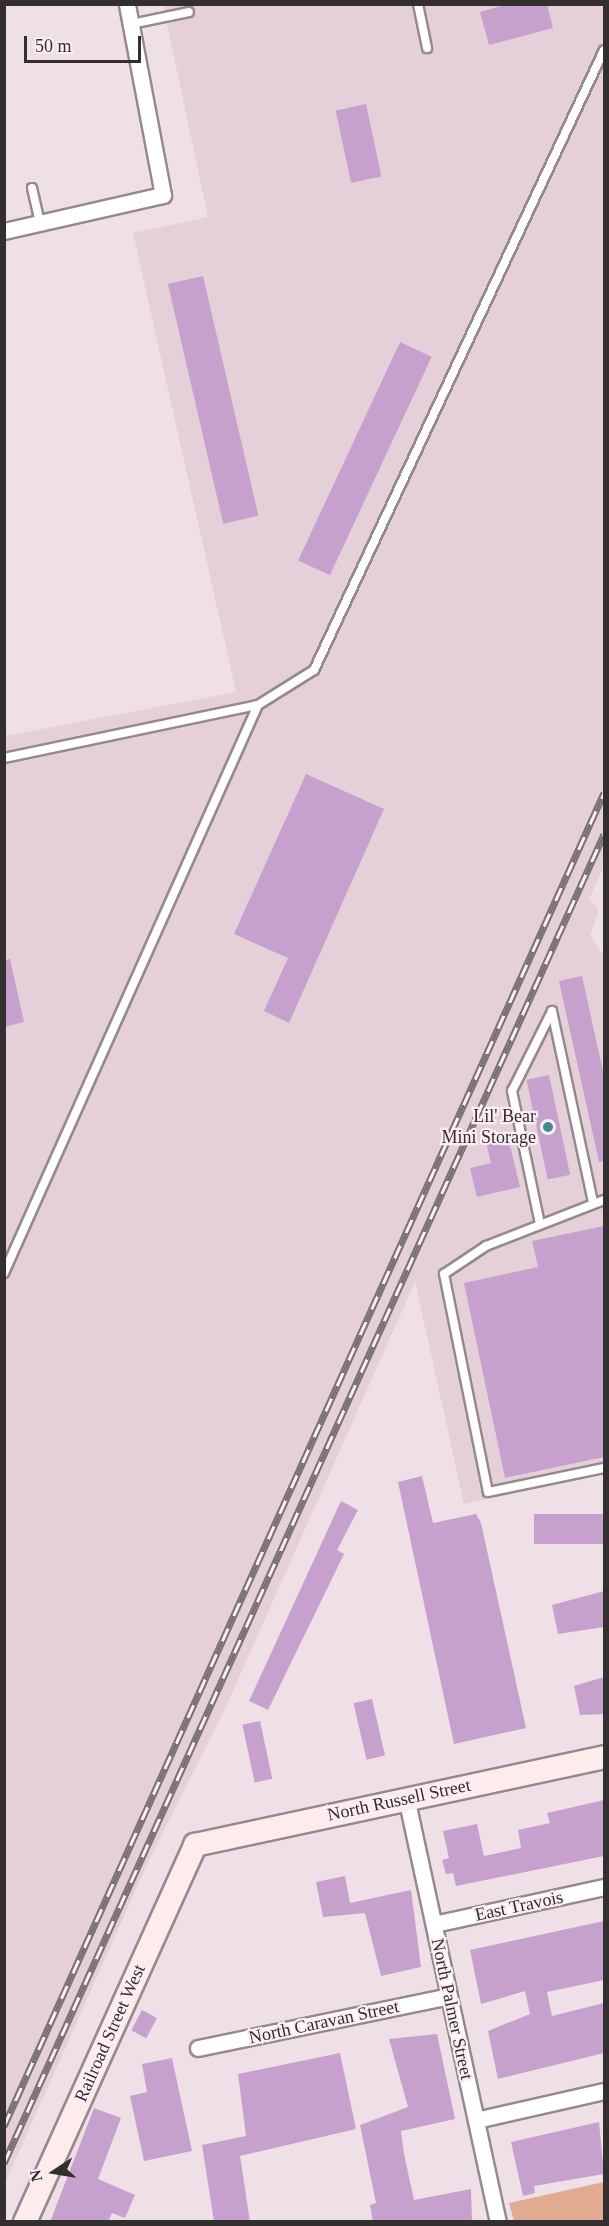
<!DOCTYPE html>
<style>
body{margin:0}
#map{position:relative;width:609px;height:2226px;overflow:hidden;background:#eee0e6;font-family:Georgia,serif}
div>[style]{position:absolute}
.built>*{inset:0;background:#e5cfd9}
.green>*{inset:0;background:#e2ab91}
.building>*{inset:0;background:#c6a1ce;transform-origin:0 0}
.roads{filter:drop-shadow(2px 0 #95898e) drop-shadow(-2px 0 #95898e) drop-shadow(0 2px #95898e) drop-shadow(0 -2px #95898e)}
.lane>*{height:8px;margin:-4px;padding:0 4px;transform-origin:4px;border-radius:4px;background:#fff}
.street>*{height:15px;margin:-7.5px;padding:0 7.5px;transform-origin:7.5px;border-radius:7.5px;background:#fff}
.secondary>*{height:22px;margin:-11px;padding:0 11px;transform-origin:11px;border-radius:11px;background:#feebeb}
.rail>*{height:7px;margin-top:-3.5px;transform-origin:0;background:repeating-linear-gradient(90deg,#fceef4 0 14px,#797074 0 28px);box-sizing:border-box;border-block:2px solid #797074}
.dots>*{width:16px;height:16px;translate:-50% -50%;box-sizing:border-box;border:3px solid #fceef4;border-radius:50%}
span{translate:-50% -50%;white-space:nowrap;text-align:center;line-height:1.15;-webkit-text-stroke:4.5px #fceef4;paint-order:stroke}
.poi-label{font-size:18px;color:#332e30}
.right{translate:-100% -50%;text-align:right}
.street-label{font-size:18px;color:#332e30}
.frame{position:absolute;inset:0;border:6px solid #332e30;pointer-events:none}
.north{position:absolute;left:24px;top:2142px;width:60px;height:60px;-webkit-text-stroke:4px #fceef4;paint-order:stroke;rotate:258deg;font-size:16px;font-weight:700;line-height:24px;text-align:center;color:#332e30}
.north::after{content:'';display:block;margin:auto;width:21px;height:27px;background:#332e30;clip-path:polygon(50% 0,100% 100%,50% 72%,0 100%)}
.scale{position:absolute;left:24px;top:36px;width:117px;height:27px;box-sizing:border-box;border:3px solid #332e30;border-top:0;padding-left:8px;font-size:18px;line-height:21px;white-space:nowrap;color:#332e30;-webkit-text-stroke:4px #fceef4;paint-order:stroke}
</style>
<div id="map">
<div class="built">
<i style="clip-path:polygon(163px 5px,604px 5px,604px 866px,589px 899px,599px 909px,590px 936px,604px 956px,604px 1474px,464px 1504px,415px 1282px,225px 1709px,148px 1862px,5px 2183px,5px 736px,236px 692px,133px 233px,208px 217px)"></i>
</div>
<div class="green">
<i style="clip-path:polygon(604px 2182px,604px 2221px,514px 2221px,509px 2203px)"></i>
</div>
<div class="building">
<i style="clip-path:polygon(508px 4px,547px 4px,553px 28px,489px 45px,480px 12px)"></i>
<i style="left:366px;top:104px;width:74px;height:31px;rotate:78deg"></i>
<i style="left:203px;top:276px;width:246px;height:36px;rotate:77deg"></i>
<i style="left:400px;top:342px;width:35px;height:241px;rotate:25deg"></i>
<i style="clip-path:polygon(306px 774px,384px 809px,289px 1023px,264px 1011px,288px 958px,234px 934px)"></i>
<i style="clip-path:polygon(10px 959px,24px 1022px,4px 1027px,4px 960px)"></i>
<i style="clip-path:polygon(582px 976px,604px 1076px,604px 1161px,599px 1162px,559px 981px)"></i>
<i style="left:549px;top:1075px;width:102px;height:23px;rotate:78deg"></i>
<i style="clip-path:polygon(507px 1133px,520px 1187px,477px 1197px,470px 1168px,491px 1163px,485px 1138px)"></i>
<i style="clip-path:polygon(604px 1226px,604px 1457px,505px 1478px,464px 1283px,538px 1267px,532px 1241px)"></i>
<i style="clip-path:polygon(422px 1476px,433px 1523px,476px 1514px,481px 1523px,526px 1728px,454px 1744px,398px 1482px)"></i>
<i style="clip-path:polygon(341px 1501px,358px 1510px,337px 1550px,344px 1554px,268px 1710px,249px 1701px)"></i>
<i style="left:604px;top:1514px;width:30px;height:70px;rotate:90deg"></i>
<i style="clip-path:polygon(604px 1591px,604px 1627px,558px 1634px,552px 1605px)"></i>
<i style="clip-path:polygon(604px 1677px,604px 1714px,580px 1715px,574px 1686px)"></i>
<i style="left:372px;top:1699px;width:58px;height:19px;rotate:77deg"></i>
<i style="left:260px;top:1721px;width:59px;height:18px;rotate:78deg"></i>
<i style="clip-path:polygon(604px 1800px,604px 1856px,456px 1886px,453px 1873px,446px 1874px,442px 1860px,449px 1858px,443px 1831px,477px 1824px,484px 1856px,521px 1848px,518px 1830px,550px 1823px,547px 1813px)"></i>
<i style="clip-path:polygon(345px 1876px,350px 1903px,411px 1890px,421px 1967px,381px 1976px,365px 1913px,323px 1917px,316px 1882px)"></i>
<i style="clip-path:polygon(604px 1921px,604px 1980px,547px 1992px,552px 2016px,604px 2003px,604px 2053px,498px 2079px,488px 2031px,530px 2014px,525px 1991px,481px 2004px,470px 1950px)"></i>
<i style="left:142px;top:2010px;width:17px;height:23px;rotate:28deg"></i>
<i style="clip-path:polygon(437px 2034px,455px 2119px,401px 2131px,404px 2154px,414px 2200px,471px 2189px,472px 2222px,373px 2222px,370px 2205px,376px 2203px,360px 2125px,408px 2107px,389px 2039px)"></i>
<i style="clip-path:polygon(340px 2053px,356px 2129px,240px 2156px,250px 2222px,214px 2222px,202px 2145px,246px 2136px,238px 2074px)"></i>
<i style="clip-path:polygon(172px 2058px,192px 2151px,144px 2161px,130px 2096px,147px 2092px,142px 2064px)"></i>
<i style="clip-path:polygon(94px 2108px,121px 2118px,98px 2179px,135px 2195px,125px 2218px,112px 2213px,108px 2222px,50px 2222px)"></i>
<i style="clip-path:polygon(599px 2122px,604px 2174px,534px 2186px,535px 2193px,523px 2196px,511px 2142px)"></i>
</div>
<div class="roads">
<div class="lane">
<i style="left:418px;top:4px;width:45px;rotate:78.4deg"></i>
<i style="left:131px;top:24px;width:59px;rotate:-11.7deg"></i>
<i style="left:32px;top:188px;width:37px;rotate:77deg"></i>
<i style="left:4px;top:758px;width:259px;rotate:-11.8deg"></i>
<i style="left:552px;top:1011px;width:196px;rotate:77.9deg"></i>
<i style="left:604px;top:1200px;width:127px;rotate:158.7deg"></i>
<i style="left:486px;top:1246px;width:50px;rotate:146.3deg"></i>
<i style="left:444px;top:1274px;width:222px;rotate:78.6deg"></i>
<i style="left:488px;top:1492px;width:118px;rotate:-11.7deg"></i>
<i style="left:540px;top:1224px;width:136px;rotate:-101.9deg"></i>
<i style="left:512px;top:1091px;width:89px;rotate:-63.4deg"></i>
<i style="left:4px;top:1273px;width:622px;rotate:-65.91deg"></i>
<i style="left:258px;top:705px;width:66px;rotate:-32deg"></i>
<i style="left:314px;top:670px;width:684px;rotate:-64.93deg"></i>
</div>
<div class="street">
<i style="left:4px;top:231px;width:163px;rotate:-12.8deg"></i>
<i style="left:163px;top:195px;width:194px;rotate:-100.7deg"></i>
<i style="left:406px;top:1797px;width:435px;rotate:77.8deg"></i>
<i style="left:434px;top:1924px;width:174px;rotate:-12.3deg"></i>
<i style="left:198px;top:2048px;width:256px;rotate:-11.7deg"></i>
<i style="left:476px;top:2120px;width:131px;rotate:-12.8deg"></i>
</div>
<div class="secondary">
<i style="left:25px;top:2222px;width:414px;rotate:-65.7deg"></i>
<i style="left:195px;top:1845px;width:418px;rotate:-12.1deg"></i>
</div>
</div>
<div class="rail">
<i style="left:4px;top:2126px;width:1462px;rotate:-65.77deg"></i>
<i style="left:4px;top:2163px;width:1458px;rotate:-65.7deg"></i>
</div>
<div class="dots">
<i style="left:548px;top:1127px;background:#428991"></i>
</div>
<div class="poi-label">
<span class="right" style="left:536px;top:1127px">Lil' Bear<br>Mini Storage</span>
</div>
<div class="street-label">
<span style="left:399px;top:1800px;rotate:-12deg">North Russell Street</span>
<span style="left:519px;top:1906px;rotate:-12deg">East Travois</span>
<span style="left:452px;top:2009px;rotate:78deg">North Palmer Street</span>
<span style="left:324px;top:2022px;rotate:-12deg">North Caravan Street</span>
<span style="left:110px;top:2033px;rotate:-66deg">Railroad Street West</span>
</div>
<div class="frame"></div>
<div class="north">N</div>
<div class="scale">50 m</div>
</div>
